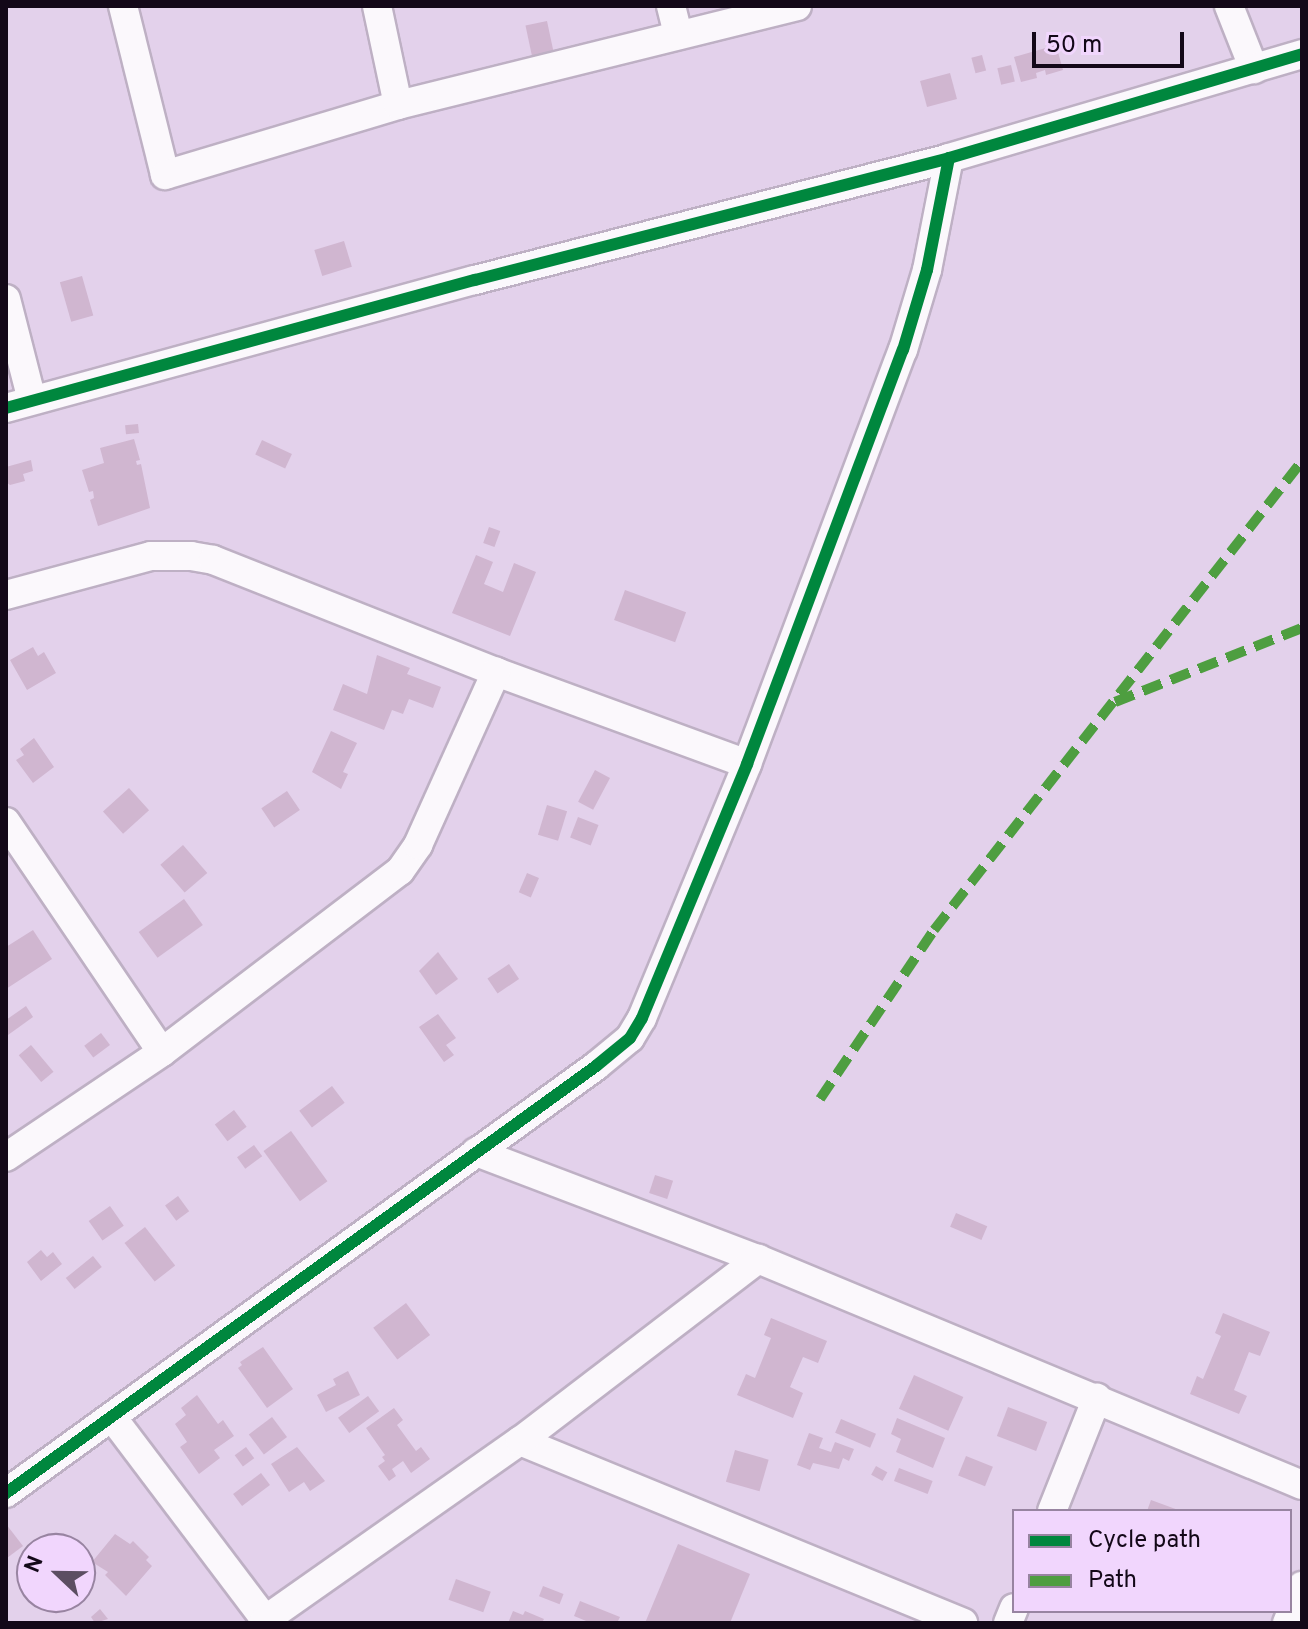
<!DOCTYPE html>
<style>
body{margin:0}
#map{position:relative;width:1308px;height:1629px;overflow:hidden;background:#e3d1eb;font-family:Overpass,sans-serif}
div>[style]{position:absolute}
.building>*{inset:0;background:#d0b6d0;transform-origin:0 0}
.roads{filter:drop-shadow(2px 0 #beb0c4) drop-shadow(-2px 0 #beb0c4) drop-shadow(0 2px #beb0c4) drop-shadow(0 -2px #beb0c4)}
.minor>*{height:28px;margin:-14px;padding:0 14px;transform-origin:14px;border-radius:14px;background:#fbf8fc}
.quiet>*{height:10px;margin-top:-5px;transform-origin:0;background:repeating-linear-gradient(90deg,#4e9e40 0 20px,transparent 0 30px)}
.cycleway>*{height:12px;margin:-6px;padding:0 6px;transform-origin:6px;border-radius:6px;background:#00873e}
span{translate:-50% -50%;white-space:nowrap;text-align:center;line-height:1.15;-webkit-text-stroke:6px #f1d6fd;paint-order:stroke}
.frame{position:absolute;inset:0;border:8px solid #130818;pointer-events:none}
.legend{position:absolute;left:1012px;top:1509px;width:280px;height:104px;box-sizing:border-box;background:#f1d6fd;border:2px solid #9884a1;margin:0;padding:10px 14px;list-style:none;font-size:24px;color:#130818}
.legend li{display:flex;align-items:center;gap:16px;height:40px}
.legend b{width:40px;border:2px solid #9884a1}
.north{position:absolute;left:16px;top:1533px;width:80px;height:80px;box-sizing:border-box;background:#f1d6fd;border:2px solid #9884a1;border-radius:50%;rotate:292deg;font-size:22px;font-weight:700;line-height:32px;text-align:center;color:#130818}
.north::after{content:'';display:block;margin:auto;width:28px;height:36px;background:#5c4e62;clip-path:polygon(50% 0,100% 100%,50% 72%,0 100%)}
.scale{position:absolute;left:1032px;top:32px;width:152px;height:36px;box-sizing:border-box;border:4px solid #130818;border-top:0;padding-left:10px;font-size:24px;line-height:28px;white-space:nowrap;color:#130818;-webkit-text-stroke:6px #f1d6fd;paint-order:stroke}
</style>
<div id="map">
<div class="building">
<i style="left:547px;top:21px;width:33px;height:22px;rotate:78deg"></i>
<i style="clip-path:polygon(1056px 45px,1063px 70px,1046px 75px,1045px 70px,1036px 73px,1037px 78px,1021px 82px,1014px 57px)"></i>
<i style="left:982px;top:55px;width:16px;height:11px;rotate:75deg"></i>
<i style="left:1011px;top:65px;width:17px;height:14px;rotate:77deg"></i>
<i style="left:950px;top:73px;width:27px;height:31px;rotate:75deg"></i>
<i style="left:344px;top:241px;width:27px;height:31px;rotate:73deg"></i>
<i style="left:82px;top:276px;width:41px;height:23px;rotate:74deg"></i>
<i style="left:138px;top:424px;width:9px;height:13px;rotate:84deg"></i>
<i style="clip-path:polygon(134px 439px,140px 460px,136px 461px,137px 465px,141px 464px,150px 508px,98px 526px,90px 500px,94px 498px,93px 491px,89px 492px,82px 470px,104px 463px,100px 448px)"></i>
<i style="left:262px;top:440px;width:33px;height:16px;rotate:25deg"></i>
<i style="clip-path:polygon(31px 460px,33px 471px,23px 474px,25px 481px,10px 485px,6px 482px,6px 467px)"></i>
<i style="left:489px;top:527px;width:12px;height:17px;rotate:20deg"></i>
<i style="clip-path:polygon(476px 555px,493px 562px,484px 584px,503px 592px,514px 563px,536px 572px,510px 636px,452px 613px)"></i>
<i style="left:625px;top:590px;width:65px;height:32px;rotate:20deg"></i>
<i style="clip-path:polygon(33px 647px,38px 656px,44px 652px,56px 673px,27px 690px,10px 660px)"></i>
<i style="clip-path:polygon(377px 655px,410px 668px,407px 674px,441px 687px,433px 708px,409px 699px,403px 714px,392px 710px,384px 730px,333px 710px,343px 684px,367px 694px)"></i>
<i style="clip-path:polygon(331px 731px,357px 743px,343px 772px,348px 774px,341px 789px,312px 772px)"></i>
<i style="clip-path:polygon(34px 738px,54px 767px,33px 783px,16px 760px,24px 755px,20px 749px)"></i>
<i style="left:595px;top:770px;width:17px;height:36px;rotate:28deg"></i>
<i style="left:129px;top:788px;width:30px;height:35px;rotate:48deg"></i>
<i style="left:287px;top:791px;width:23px;height:31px;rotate:56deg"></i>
<i style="left:547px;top:805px;width:21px;height:31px;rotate:17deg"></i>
<i style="left:578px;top:817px;width:22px;height:22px;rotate:21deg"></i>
<i style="left:183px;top:845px;width:37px;height:30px;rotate:49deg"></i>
<i style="left:527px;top:873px;width:13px;height:21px;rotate:23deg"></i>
<i style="left:184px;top:899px;width:32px;height:56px;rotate:54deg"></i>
<i style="clip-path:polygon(33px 930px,52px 959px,6px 989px,6px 947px)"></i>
<i style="clip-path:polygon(438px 952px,458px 979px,436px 995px,419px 971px)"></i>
<i style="left:509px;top:964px;width:18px;height:26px;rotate:56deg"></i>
<i style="clip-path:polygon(26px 1006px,33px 1017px,8px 1035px,6px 1020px)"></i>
<i style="clip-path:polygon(438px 1014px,456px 1038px,446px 1045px,454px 1055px,444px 1062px,419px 1027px)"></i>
<i style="left:101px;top:1033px;width:15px;height:21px;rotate:53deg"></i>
<i style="left:31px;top:1045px;width:35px;height:16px;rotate:50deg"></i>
<i style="left:332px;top:1086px;width:21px;height:41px;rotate:53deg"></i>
<i style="left:234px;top:1110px;width:21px;height:24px;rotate:53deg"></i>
<i style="left:291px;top:1131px;width:62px;height:34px;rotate:54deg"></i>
<i style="left:254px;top:1145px;width:14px;height:21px;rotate:54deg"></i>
<i style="left:655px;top:1175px;width:19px;height:19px;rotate:18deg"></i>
<i style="left:178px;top:1196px;width:19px;height:16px;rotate:54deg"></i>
<i style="left:110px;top:1206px;width:24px;height:26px;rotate:55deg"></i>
<i style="left:956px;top:1213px;width:34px;height:15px;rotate:23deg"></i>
<i style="left:145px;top:1227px;width:49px;height:26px;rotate:52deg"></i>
<i style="clip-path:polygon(41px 1250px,47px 1257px,53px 1252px,62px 1264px,41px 1281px,27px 1262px)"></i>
<i style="left:93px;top:1256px;width:14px;height:35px;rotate:51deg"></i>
<i style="left:406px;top:1303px;width:40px;height:41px;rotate:53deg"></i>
<i style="clip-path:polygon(1223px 1313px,1270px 1332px,1260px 1356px,1249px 1352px,1234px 1390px,1247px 1396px,1239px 1414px,1190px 1394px,1197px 1376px,1203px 1379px,1221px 1336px,1215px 1333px)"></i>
<i style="clip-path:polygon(771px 1318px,827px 1341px,818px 1363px,803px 1357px,790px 1387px,803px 1393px,793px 1418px,737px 1395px,746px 1374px,755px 1378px,771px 1338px,764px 1335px)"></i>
<i style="clip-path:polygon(263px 1347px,293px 1389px,267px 1408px,238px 1368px,242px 1365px,240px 1362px)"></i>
<i style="clip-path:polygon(348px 1371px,360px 1395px,326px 1412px,317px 1395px,336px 1385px,333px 1379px)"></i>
<i style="left:914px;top:1375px;width:54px;height:37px;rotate:24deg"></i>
<i style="clip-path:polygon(197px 1395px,218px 1424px,223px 1420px,234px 1436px,214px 1450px,220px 1458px,199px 1474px,180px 1447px,187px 1442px,175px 1424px,186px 1415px,181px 1408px)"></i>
<i style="left:368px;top:1396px;width:19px;height:37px;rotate:54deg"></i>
<i style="left:1008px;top:1407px;width:42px;height:31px;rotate:21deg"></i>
<i style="clip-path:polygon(394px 1408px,403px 1420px,397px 1425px,416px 1451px,421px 1447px,430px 1459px,411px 1473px,403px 1461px,392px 1469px,396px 1476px,389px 1481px,378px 1466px,385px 1461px,382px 1457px,385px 1455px,366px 1428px)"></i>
<i style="left:272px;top:1417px;width:25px;height:29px;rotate:53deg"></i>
<i style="clip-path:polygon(897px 1418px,945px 1438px,933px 1468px,896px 1452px,901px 1439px,891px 1434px)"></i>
<i style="left:841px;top:1419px;width:38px;height:15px;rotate:23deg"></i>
<i style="clip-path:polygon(809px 1433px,823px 1438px,819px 1448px,831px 1452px,835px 1442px,854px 1449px,849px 1461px,843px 1458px,839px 1469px,813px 1463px,810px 1470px,797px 1465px)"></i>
<i style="left:246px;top:1447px;width:14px;height:14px;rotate:54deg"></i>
<i style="clip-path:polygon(297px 1447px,325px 1481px,310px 1491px,304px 1482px,289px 1492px,271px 1464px)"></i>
<i style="left:735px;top:1450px;width:35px;height:33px;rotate:16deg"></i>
<i style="left:966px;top:1456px;width:29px;height:21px;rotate:22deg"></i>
<i style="left:876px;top:1466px;width:13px;height:10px;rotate:29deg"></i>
<i style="left:899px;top:1468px;width:36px;height:14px;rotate:21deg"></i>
<i style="left:261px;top:1473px;width:15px;height:35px;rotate:53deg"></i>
<i style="clip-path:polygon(1151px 1500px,1181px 1511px,1147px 1511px)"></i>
<i style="clip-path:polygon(6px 1524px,23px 1546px,7px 1558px,6px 1556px)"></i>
<i style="clip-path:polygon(115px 1534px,130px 1544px,133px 1541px,149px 1557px,146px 1560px,152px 1566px,126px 1596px,105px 1575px,108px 1572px,92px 1562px)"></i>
<i style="clip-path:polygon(678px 1544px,750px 1574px,730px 1623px,645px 1623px)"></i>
<i style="left:456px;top:1579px;width:37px;height:22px;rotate:20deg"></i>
<i style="left:543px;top:1586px;width:22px;height:11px;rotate:21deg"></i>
<i style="clip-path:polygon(580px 1601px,620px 1617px,617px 1623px,591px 1623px,574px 1616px)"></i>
<i style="clip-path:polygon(100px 1609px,108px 1619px,95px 1623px,91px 1617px)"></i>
<i style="clip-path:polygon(513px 1611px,523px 1615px,525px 1611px,544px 1619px,542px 1623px,508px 1623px)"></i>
</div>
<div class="roads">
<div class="minor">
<i style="left:123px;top:6px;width:174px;rotate:76deg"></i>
<i style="left:165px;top:175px;width:243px;rotate:-16.7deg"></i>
<i style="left:377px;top:6px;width:101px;rotate:78deg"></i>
<i style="left:398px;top:105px;width:411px;rotate:-13.9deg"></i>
<i style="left:671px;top:6px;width:30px;rotate:76deg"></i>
<i style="left:1229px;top:6px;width:68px;rotate:68.4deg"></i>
<i style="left:6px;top:299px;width:104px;rotate:75.6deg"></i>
<i style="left:6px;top:408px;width:486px;rotate:-15.3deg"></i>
<i style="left:475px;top:280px;width:489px;rotate:-14.4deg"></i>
<i style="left:949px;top:158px;width:368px;rotate:-16.4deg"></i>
<i style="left:6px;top:595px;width:150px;rotate:-15.1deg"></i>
<i style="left:151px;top:556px;width:40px"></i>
<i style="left:191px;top:556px;width:22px;rotate:10deg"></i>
<i style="left:213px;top:560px;width:304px;rotate:21.6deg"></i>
<i style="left:496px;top:672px;width:267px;rotate:20.1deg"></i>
<i style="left:6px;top:822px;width:278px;rotate:55.9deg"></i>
<i style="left:476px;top:1152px;width:302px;rotate:20.8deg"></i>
<i style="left:758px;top:1259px;width:589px;rotate:22.56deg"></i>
<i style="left:6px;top:1157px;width:188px;rotate:-33.9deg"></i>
<i style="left:162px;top:1052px;width:299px;rotate:-37.3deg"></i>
<i style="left:400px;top:871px;width:32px;rotate:-55deg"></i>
<i style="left:418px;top:845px;width:190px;rotate:-65.7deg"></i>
<i style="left:112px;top:1417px;width:258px;rotate:52.9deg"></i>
<i style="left:520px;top:1441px;width:479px;rotate:22.3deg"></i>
<i style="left:6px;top:1493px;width:728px;rotate:-35.89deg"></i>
<i style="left:596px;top:1066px;width:44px;rotate:-39.5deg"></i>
<i style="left:630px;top:1038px;width:23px;rotate:-59deg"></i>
<i style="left:642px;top:1018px;width:275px;rotate:-67.5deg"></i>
<i style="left:747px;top:764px;width:442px;rotate:-69.4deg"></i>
<i style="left:903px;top:350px;width:84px;rotate:-73.3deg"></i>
<i style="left:927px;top:270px;width:114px;rotate:-78.9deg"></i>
<i style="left:1052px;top:1511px;width:122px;rotate:-68.3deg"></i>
<i style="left:265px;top:1620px;width:312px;rotate:-35.1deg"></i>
<i style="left:520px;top:1441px;width:300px;rotate:-37.4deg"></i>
<i style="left:1008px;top:1623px;width:16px;rotate:-68deg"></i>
<i style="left:1287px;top:1623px;width:40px;rotate:-68deg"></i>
</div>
</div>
<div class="quiet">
<i style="left:1115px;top:702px;width:201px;rotate:-21.6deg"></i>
<i style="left:820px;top:1099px;width:204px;rotate:-56deg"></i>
<i style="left:934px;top:930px;width:596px;rotate:-51.88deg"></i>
</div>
<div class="cycleway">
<i style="left:6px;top:408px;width:486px;rotate:-15.3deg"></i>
<i style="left:475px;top:280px;width:489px;rotate:-14.4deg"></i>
<i style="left:949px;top:158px;width:368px;rotate:-16.4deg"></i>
<i style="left:6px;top:1493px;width:728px;rotate:-35.89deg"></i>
<i style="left:596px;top:1066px;width:44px;rotate:-39.5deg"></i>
<i style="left:630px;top:1038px;width:23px;rotate:-59deg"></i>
<i style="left:642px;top:1018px;width:275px;rotate:-67.5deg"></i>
<i style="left:747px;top:764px;width:442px;rotate:-69.4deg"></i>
<i style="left:903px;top:350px;width:84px;rotate:-73.3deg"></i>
<i style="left:927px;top:270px;width:114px;rotate:-78.9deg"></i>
</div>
<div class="frame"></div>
<ul class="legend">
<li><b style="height:10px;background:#00873e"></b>Cycle path</li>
<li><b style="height:10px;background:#4e9e40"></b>Path</li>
</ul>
<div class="north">N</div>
<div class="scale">50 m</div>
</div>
